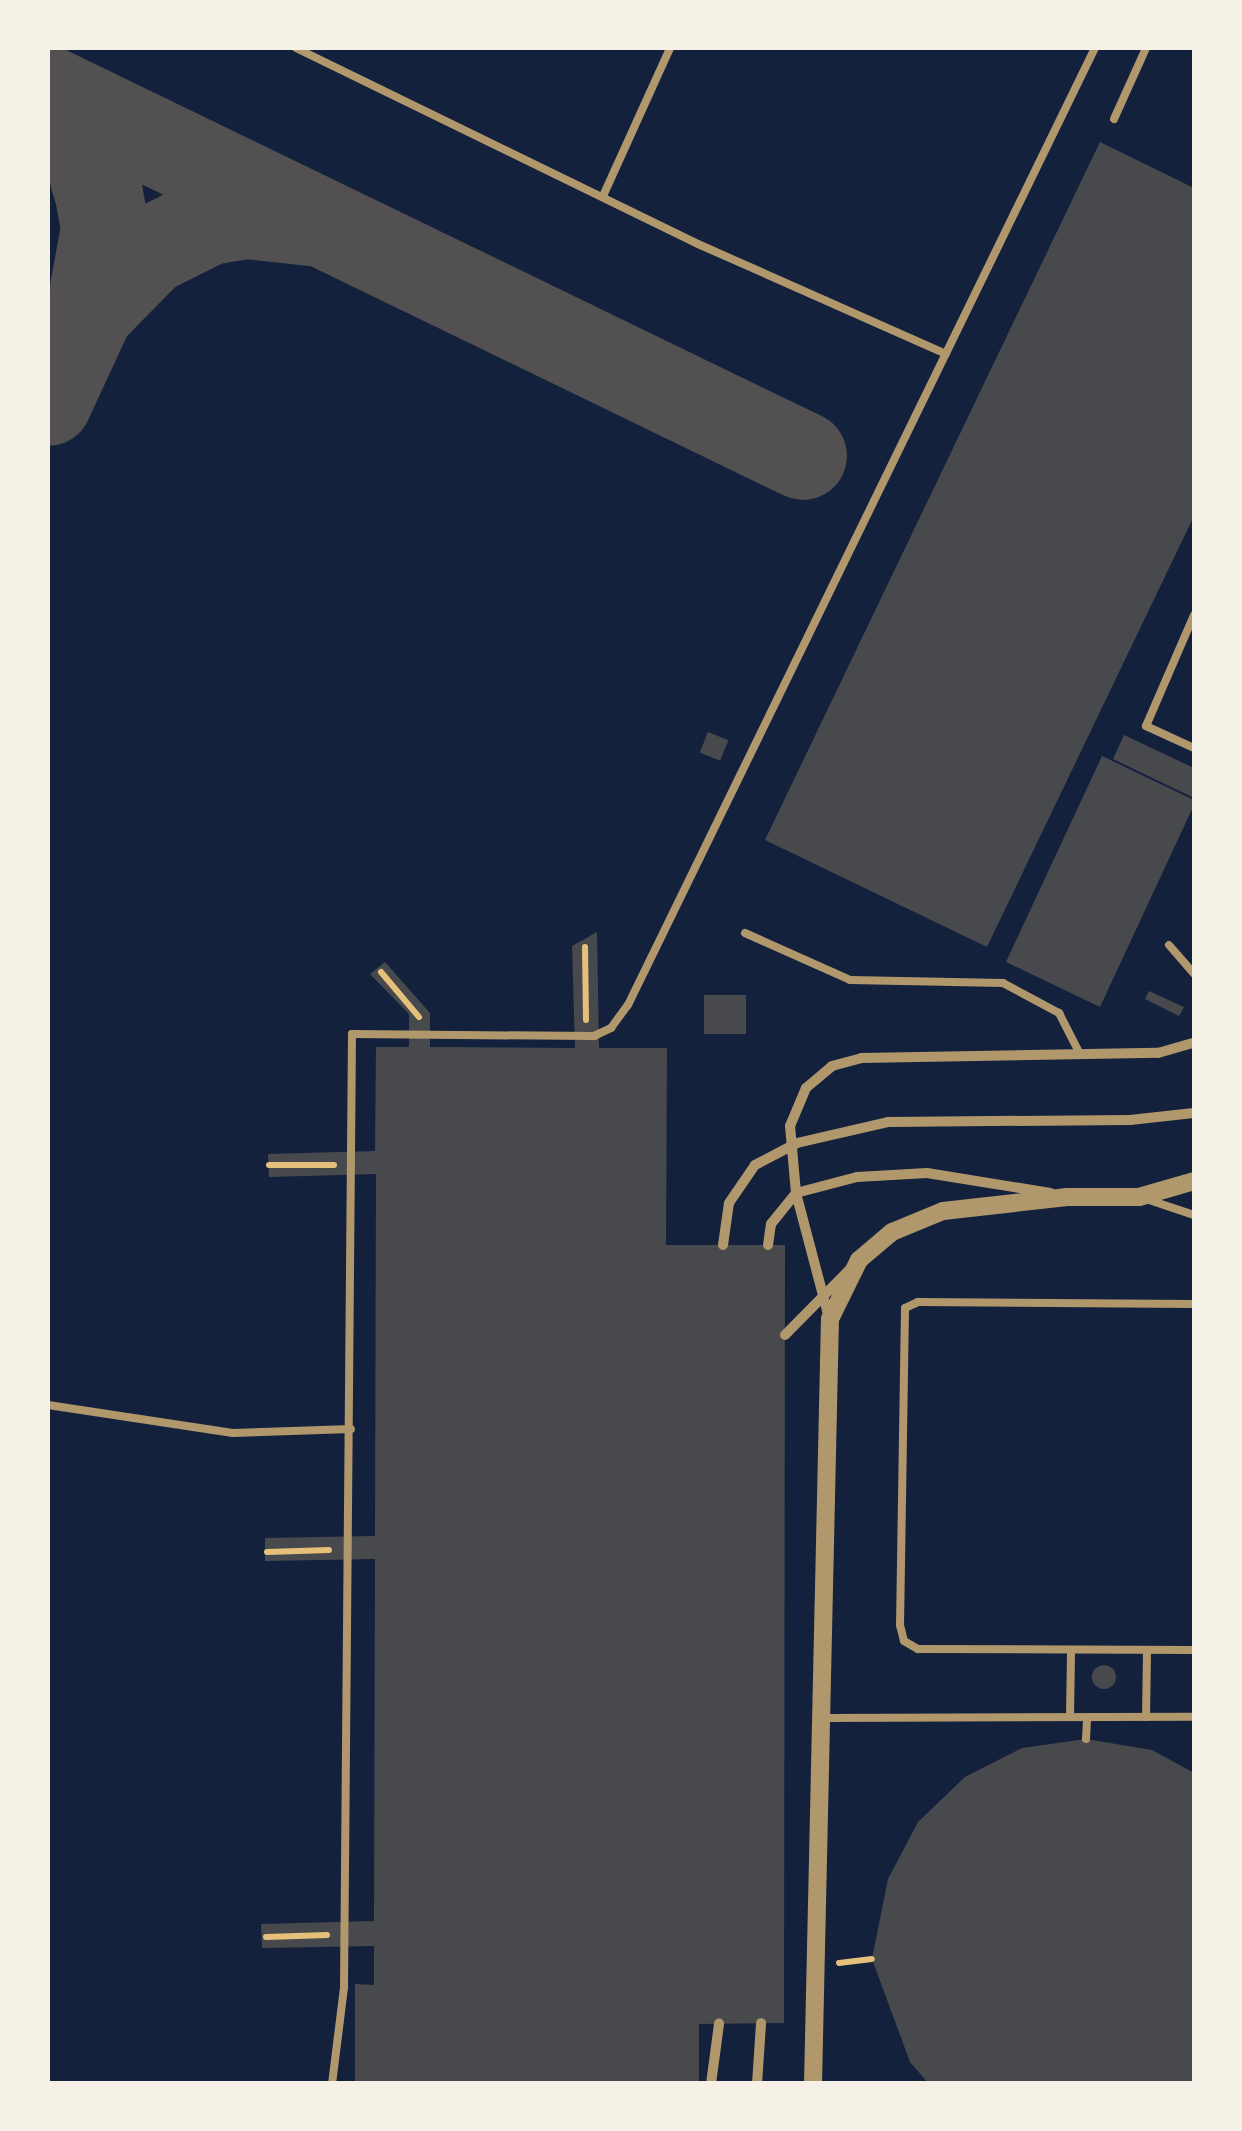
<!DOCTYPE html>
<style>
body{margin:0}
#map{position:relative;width:1242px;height:2131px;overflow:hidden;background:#14213d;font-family:Commissioner,sans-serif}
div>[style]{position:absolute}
.taxiway>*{height:88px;margin:-44px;padding:0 44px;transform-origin:44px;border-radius:44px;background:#525050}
.building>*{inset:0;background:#48494c;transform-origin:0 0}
.round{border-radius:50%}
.path>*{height:6px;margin:-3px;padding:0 3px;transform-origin:3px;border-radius:3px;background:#e5c07b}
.service>*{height:8px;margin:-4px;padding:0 4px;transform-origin:4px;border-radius:4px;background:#b1986c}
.minor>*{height:10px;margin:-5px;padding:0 5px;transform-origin:5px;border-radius:5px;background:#b1986c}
.tertiary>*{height:18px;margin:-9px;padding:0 9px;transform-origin:9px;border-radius:9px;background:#b1986c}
span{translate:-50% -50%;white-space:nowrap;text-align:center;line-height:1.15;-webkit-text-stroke:8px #f6f1e7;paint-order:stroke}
.frame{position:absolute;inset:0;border:50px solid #f6f1e7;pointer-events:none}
</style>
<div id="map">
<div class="taxiway">
<i style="left:48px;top:90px;width:839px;rotate:25.86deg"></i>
<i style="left:48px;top:102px;width:71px;rotate:54.7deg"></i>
<i style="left:89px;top:160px;width:35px;rotate:74deg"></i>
<i style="left:99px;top:194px;width:36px;rotate:80deg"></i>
<i style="left:105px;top:229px;width:83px;rotate:100.4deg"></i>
<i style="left:48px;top:402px;width:100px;rotate:-65.2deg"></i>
<i style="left:90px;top:311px;width:84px;rotate:-45.5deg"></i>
<i style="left:149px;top:251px;width:67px;rotate:-26.6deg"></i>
<i style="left:209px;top:221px;width:39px;rotate:-9deg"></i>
<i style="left:248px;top:215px;width:61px;rotate:6.5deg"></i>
</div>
<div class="building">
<i style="clip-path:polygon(1100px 142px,1194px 188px,1194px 516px,987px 947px,765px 840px)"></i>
<i style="left:708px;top:732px;width:22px;height:22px;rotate:22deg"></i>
<i style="clip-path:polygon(1124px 735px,1194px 768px,1194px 798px,1113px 759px)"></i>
<i style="clip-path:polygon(1102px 756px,1194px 800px,1194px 805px,1100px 1007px,1006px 962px)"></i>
<i style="clip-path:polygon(597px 932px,599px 1048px,667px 1048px,666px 1245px,785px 1245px,784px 2023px,699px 2024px,699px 2084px,355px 2084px,355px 1984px,374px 1985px,374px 1946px,262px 1948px,261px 1924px,374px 1921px,375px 1559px,265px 1561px,265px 1538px,375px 1536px,376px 1174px,269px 1177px,268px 1154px,375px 1151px,376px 1047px,409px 1047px,409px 1014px,370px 974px,385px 962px,430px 1013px,430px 1047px,575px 1048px,572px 946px)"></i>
<i style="clip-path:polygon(1149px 991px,1184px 1007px,1179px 1016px,1145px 999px)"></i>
<i style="left:704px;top:995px;width:42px;height:39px"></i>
<i class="round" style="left:1092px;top:1665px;width:24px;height:24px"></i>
<i style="clip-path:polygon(1086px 1739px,1152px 1750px,1194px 1773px,1194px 2084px,929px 2084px,910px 2062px,872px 1959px,888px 1879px,918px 1822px,965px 1777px,1022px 1748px)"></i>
</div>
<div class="path">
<i style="left:585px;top:947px;width:73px;rotate:89.2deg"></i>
<i style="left:381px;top:972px;width:59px;rotate:49.8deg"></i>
<i style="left:269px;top:1165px;width:65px"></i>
<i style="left:267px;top:1552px;width:62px;rotate:-1.8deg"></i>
<i style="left:266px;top:1937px;width:61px;rotate:-1.9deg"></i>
<i style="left:839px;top:1963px;width:33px;rotate:-7deg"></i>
</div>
<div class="service">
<i style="left:296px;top:48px;width:447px;rotate:26deg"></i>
<i style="left:698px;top:244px;width:271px;rotate:23.9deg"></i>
<i style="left:1114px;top:119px;width:78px;rotate:-65.7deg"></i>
<i style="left:603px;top:196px;width:162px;rotate:-65.6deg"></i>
<i style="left:1194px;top:615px;width:121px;rotate:113.4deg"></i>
<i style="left:1146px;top:726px;width:53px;rotate:24.6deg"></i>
<i style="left:745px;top:933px;width:115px;rotate:24.1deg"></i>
<i style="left:850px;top:980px;width:153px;rotate:1.1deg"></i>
<i style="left:1003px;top:983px;width:64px;rotate:28.2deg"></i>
<i style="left:1059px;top:1013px;width:46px;rotate:62.9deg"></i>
<i style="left:1169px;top:945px;width:38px;rotate:49deg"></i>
<i style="left:1146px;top:1199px;width:51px;rotate:18.4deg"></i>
<i style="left:1194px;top:1304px;width:276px;rotate:-179.6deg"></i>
<i style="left:918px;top:1302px;width:14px;rotate:155deg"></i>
<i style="left:905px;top:1308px;width:317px;rotate:90.9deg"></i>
<i style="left:900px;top:1625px;width:16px;rotate:76deg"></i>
<i style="left:904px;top:1641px;width:16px;rotate:30deg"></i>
<i style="left:918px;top:1649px;width:276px;rotate:0.2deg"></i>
<i style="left:48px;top:1405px;width:187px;rotate:8.6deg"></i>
<i style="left:233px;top:1433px;width:118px;rotate:-1.9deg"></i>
<i style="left:1070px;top:1717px;width:67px;rotate:-89.1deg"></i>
<i style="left:1146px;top:1717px;width:67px;rotate:-89.1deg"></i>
<i style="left:824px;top:1718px;width:370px;rotate:-0.2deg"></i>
<i style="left:1086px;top:1739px;width:21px;rotate:-87deg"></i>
<i style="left:332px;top:2084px;width:98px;rotate:-82.9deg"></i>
<i style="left:344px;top:1987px;width:953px;rotate:-89.52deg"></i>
<i style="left:352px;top:1034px;width:242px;rotate:0.5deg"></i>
<i style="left:594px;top:1036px;width:19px;rotate:-25deg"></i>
<i style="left:611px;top:1028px;width:29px;rotate:-54deg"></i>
<i style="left:628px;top:1005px;width:1065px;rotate:-63.99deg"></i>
</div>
<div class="minor">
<i style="left:723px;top:1245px;width:42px;rotate:-81.9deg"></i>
<i style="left:729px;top:1203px;width:46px;rotate:-55.6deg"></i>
<i style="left:755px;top:1165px;width:47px;rotate:-27.6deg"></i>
<i style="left:797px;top:1143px;width:93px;rotate:-13deg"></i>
<i style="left:888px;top:1122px;width:242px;rotate:-0.5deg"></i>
<i style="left:1130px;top:1120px;width:64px;rotate:-6.2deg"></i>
<i style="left:768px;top:1245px;width:21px;rotate:-82deg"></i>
<i style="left:771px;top:1224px;width:40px;rotate:-51deg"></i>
<i style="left:796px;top:1193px;width:63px;rotate:-14.7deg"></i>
<i style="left:857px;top:1177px;width:70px;rotate:-3.3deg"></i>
<i style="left:927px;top:1173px;width:125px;rotate:9.2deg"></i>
<i style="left:829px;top:1318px;width:129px;rotate:-104.8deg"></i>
<i style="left:796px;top:1193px;width:67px;rotate:-95.1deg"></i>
<i style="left:790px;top:1126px;width:41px;rotate:-67.2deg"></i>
<i style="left:806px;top:1088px;width:34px;rotate:-40deg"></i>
<i style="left:832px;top:1066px;width:30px;rotate:-15deg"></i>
<i style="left:861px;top:1058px;width:297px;rotate:-1deg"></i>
<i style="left:1158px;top:1053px;width:37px;rotate:-16deg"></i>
<i style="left:785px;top:1335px;width:94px;rotate:-45.4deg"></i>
<i style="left:711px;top:2084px;width:61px;rotate:-82.4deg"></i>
<i style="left:757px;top:2084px;width:61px;rotate:-86.2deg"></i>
</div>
<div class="tertiary">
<i style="left:813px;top:2084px;width:765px;rotate:-88.73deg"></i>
<i style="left:830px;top:1319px;width:66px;rotate:-63.8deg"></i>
<i style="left:859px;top:1260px;width:43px;rotate:-40.3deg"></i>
<i style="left:892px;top:1232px;width:55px;rotate:-22.4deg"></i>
<i style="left:943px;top:1211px;width:125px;rotate:-6.4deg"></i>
<i style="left:1067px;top:1197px;width:72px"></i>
<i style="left:1139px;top:1197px;width:57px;rotate:-16.2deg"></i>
</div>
<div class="frame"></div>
</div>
